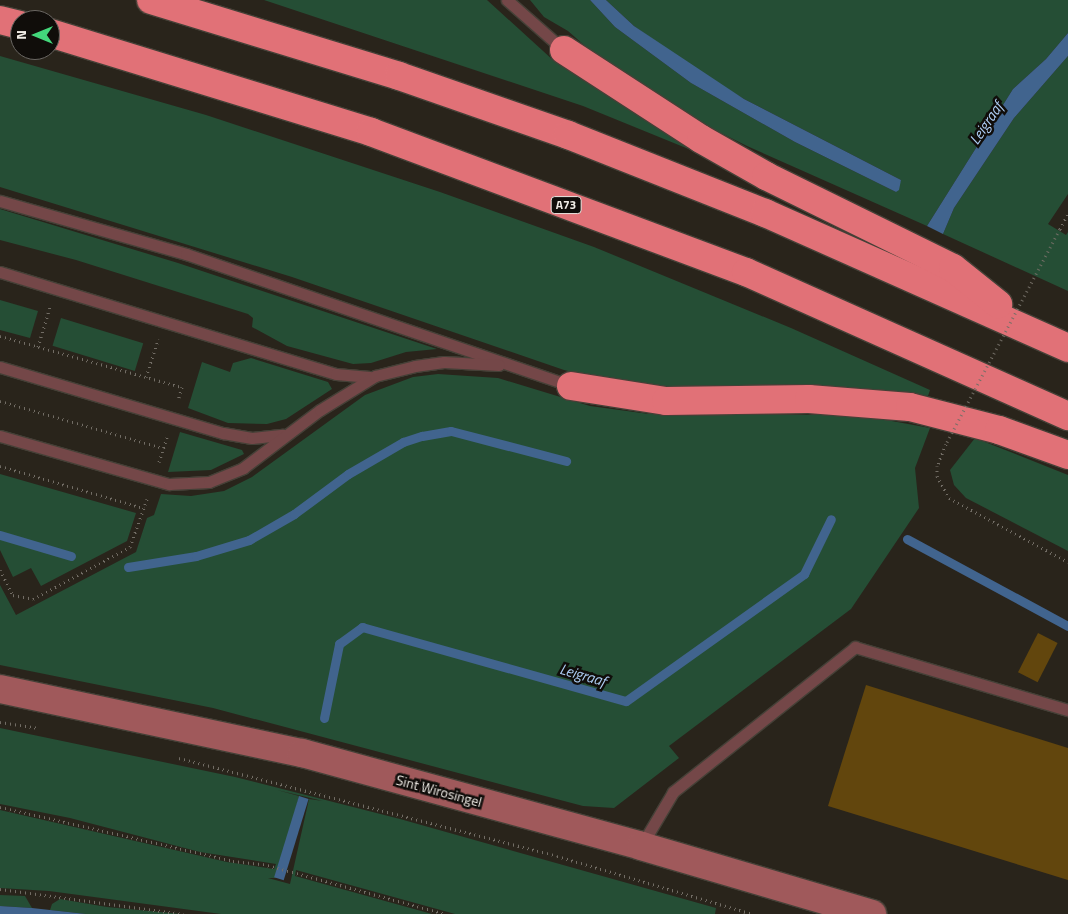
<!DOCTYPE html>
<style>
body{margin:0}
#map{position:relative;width:1068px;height:914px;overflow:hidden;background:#29241b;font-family:"Titillium Web",sans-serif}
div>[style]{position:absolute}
.green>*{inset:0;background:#254e35;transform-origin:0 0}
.water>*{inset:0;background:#41648e;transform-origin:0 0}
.stream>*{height:9px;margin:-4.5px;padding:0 4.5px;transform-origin:4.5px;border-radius:4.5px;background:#41648e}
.building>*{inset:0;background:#62460d;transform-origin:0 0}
.path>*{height:3px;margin-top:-1.5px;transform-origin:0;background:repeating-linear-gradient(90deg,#726d65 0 1px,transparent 0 5px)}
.roads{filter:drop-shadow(1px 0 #454037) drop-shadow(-1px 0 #454037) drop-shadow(0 1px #454037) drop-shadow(0 -1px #454037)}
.service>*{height:11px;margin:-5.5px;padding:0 5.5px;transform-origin:5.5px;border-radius:5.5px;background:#744748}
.secondary>*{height:28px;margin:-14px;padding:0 14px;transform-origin:14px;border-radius:14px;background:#a0595b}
.motorway>*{height:28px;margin:-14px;padding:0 14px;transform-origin:14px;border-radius:14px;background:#e17177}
.path-bridge>*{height:3px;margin-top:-1.5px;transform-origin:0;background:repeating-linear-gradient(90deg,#726d65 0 1px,transparent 0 5px)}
span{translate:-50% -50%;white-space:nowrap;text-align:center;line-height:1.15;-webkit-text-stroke:5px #100d0a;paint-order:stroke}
.shield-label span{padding:1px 4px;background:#100d0a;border:1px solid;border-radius:4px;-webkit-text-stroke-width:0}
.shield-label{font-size:12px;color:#efebe5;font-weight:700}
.street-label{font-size:14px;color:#efebe5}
.water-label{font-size:15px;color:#aecef5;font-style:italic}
.north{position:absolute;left:10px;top:10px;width:50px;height:50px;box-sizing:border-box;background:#100d0a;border:1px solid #696662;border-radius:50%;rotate:270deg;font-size:14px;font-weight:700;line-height:20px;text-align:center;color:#efebe5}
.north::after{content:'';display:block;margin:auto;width:18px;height:22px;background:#43d77b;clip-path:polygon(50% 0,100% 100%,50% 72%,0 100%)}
</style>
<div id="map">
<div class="green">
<i style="clip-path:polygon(264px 0,487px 0,554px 61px,654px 123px,691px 150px,583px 106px)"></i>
<i style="clip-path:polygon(530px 0,590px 0,615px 27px,691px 83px,795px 142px,896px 192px,901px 180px,744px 99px,701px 73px,634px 26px,606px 0,1068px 0,1068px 33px,1046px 59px,1013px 89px,927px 226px,747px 146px,689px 117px,609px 67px,568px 31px,544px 17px)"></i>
<i style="clip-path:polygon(0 56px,206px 115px,440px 192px,594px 247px,791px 328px,930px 390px,928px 396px,834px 386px,683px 390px,610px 381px,564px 370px,292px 277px,0 187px)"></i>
<i style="clip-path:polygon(1068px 56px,1068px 194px,1048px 224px,1066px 235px,1068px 232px,1068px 291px,943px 234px,954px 208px,1014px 118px)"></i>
<i style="clip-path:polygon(0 209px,178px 263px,437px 349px,406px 352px,371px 363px,353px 364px,287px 346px,252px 327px,253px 318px,248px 314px,76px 260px,0 240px)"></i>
<i style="clip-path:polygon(0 300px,38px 311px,30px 338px,0 330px)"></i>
<i style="left:61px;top:318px;width:86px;height:29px;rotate:17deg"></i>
<i style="clip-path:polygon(251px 358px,328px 382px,332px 389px,286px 419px,267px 424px,228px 423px,188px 408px,202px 362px,230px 372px,233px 363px)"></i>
<i style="clip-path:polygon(438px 374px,498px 378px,590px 406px,649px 414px,859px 415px,930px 428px,915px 468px,919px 508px,851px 609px,669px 746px,679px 758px,614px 808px,583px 806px,213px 708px,0 665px,0 585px,16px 615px,136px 552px,147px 518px,154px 515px,161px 494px,191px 496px,224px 491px,252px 477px,365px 395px,413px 377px)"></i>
<i style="clip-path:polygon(180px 432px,242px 450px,244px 454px,211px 470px,168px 472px)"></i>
<i style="clip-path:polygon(975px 438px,1068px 475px,1068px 551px,966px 498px,954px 485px,950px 470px)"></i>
<i style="clip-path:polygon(0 474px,136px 513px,127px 541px,41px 586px,31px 568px,13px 577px,0 550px)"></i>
<i style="clip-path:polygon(evenodd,0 728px,235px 777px,400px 819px,716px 908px,715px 914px,455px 914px,296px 870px,295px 876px,432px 914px,221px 914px,49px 891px,0 888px,0 810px,227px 862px,274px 869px,276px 864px,200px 852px,70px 818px,0 804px,0 728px,277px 790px,323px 801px,309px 799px,290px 884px,268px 878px,278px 878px,299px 796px,277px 790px)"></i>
<i style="clip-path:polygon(0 895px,25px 896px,32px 908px,0 906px)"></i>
<i style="clip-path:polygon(60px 899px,107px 907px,181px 914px,86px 914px,50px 910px,52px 904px)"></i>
</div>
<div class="water">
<i style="clip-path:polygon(590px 0,606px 0,634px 26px,744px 99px,901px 180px,899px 190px,896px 192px,795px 142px,691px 83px,615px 27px)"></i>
<i style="clip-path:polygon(1068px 33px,1068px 56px,1014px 118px,954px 208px,943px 234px,927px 226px,1013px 89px,1046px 59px)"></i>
<i style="left:299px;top:796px;width:10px;height:85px;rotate:17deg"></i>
<i style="clip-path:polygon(0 906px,32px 908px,86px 914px,0 914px)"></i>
</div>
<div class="stream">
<i style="left:0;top:535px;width:74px;rotate:16.5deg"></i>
<i style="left:907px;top:539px;width:183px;rotate:28.4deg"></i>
<i style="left:128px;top:567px;width:69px;rotate:-9.2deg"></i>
<i style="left:196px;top:556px;width:55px;rotate:-16.8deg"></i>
<i style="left:249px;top:540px;width:52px;rotate:-30deg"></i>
<i style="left:294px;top:514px;width:67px;rotate:-36.5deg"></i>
<i style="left:348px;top:474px;width:64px;rotate:-30.2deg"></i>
<i style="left:403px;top:442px;width:20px;rotate:-18deg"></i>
<i style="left:422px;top:436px;width:29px;rotate:-10deg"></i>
<i style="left:451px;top:431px;width:119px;rotate:14.6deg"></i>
<i style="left:324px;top:718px;width:76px;rotate:-78.5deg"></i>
<i style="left:339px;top:644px;width:29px;rotate:-36deg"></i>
<i style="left:362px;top:627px;width:274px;rotate:15.7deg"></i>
<i style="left:626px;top:701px;width:219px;rotate:-35.5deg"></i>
<i style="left:804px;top:574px;width:61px;rotate:-63.9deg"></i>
</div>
<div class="building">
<i style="left:1038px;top:633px;width:22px;height:44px;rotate:27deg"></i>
<i style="clip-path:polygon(866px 685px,1068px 748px,1068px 880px,828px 806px)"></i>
</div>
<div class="path">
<i style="left:1060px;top:229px;width:18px;rotate:-63deg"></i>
<i style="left:0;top:336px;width:189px;rotate:15.7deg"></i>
<i style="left:182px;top:387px;width:14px;rotate:107deg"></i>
<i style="left:38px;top:347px;width:42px;rotate:-73.3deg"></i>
<i style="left:146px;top:377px;width:40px;rotate:-72deg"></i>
<i style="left:0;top:401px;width:170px;rotate:16.1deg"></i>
<i style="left:946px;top:444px;width:24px;rotate:112deg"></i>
<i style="left:937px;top:466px;width:10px;rotate:90deg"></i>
<i style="left:937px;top:476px;width:25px;rotate:61deg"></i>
<i style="left:949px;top:498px;width:135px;rotate:28.3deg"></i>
<i style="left:159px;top:462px;width:26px;rotate:-72deg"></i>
<i style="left:0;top:466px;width:150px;rotate:16.3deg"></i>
<i style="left:0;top:570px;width:28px;rotate:63deg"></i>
<i style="left:13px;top:595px;width:20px;rotate:11deg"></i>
<i style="left:33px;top:599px;width:110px;rotate:-28.2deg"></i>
<i style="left:130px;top:547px;width:51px;rotate:-70.5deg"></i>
<i style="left:0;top:722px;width:39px;rotate:9deg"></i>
<i style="left:179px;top:758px;width:390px;rotate:14.5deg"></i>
<i style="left:557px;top:856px;width:204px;rotate:16.5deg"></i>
<i style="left:0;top:807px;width:239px;rotate:13deg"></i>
<i style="left:233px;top:861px;width:30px;rotate:6deg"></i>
<i style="left:263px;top:864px;width:190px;rotate:15.3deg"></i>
<i style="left:0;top:889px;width:185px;rotate:7.8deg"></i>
</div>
<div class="roads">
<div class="service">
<i style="left:507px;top:0;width:76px;rotate:41.3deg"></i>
<i style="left:0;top:201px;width:193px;rotate:15.9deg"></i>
<i style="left:186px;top:254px;width:407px;rotate:18.9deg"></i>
<i style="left:0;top:272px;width:351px;rotate:16.9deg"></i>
<i style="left:336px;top:374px;width:34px;rotate:5deg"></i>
<i style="left:0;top:367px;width:233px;rotate:16.5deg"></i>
<i style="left:223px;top:433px;width:29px;rotate:10deg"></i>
<i style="left:252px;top:438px;width:31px;rotate:-6deg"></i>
<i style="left:0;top:436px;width:176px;rotate:15.9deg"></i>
<i style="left:169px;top:484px;width:40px;rotate:-2.9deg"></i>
<i style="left:209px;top:482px;width:37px;rotate:-22deg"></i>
<i style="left:243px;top:468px;width:96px;rotate:-37deg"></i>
<i style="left:320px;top:410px;width:65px;rotate:-31.7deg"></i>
<i style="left:375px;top:376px;width:41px;rotate:-14deg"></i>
<i style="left:415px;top:366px;width:29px;rotate:-8deg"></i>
<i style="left:444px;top:362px;width:55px;rotate:3.1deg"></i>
<i style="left:641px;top:846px;width:63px;rotate:-59.3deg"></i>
<i style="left:673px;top:792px;width:233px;rotate:-38.5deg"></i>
<i style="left:855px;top:647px;width:222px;rotate:16.5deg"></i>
</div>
<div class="secondary">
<i style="left:0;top:689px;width:309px;rotate:12deg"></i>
<i style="left:302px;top:753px;width:352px;rotate:15.3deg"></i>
<i style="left:641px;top:846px;width:241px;rotate:16.4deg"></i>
</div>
<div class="motorway">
<i style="left:151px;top:0;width:259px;rotate:17deg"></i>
<i style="left:399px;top:76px;width:179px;rotate:19.2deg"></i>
<i style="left:568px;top:135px;width:212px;rotate:21.6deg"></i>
<i style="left:765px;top:213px;width:332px;rotate:24deg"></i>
<i style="left:0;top:20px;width:21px;rotate:14deg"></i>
<i style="left:50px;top:33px;width:336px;rotate:17.1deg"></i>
<i style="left:371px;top:132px;width:400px;rotate:20.5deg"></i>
<i style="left:746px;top:272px;width:353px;rotate:24.1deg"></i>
<i style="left:564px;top:50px;width:163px;rotate:33deg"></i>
<i style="left:701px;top:139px;width:75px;rotate:29.6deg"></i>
<i style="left:766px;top:176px;width:208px;rotate:26.2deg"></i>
<i style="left:953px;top:268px;width:58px;rotate:38.7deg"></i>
<i style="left:571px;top:386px;width:96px;rotate:9deg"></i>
<i style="left:666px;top:401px;width:143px;rotate:-0.8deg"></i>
<i style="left:809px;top:399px;width:101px;rotate:4.5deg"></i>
<i style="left:910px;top:407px;width:92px;rotate:14.5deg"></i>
<i style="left:999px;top:430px;width:73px;rotate:19.9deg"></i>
</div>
</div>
<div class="path-bridge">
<i style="left:947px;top:442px;width:241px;rotate:-62.1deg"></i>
</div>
<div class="shield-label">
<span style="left:566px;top:205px">A73</span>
</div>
<div class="street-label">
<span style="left:439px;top:791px;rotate:15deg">Sint Wirosingel</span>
</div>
<div class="water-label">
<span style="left:986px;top:123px;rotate:-56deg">Leigraaf</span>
<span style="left:583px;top:675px;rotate:16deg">Leigraaf</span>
</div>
<div class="north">N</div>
</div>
